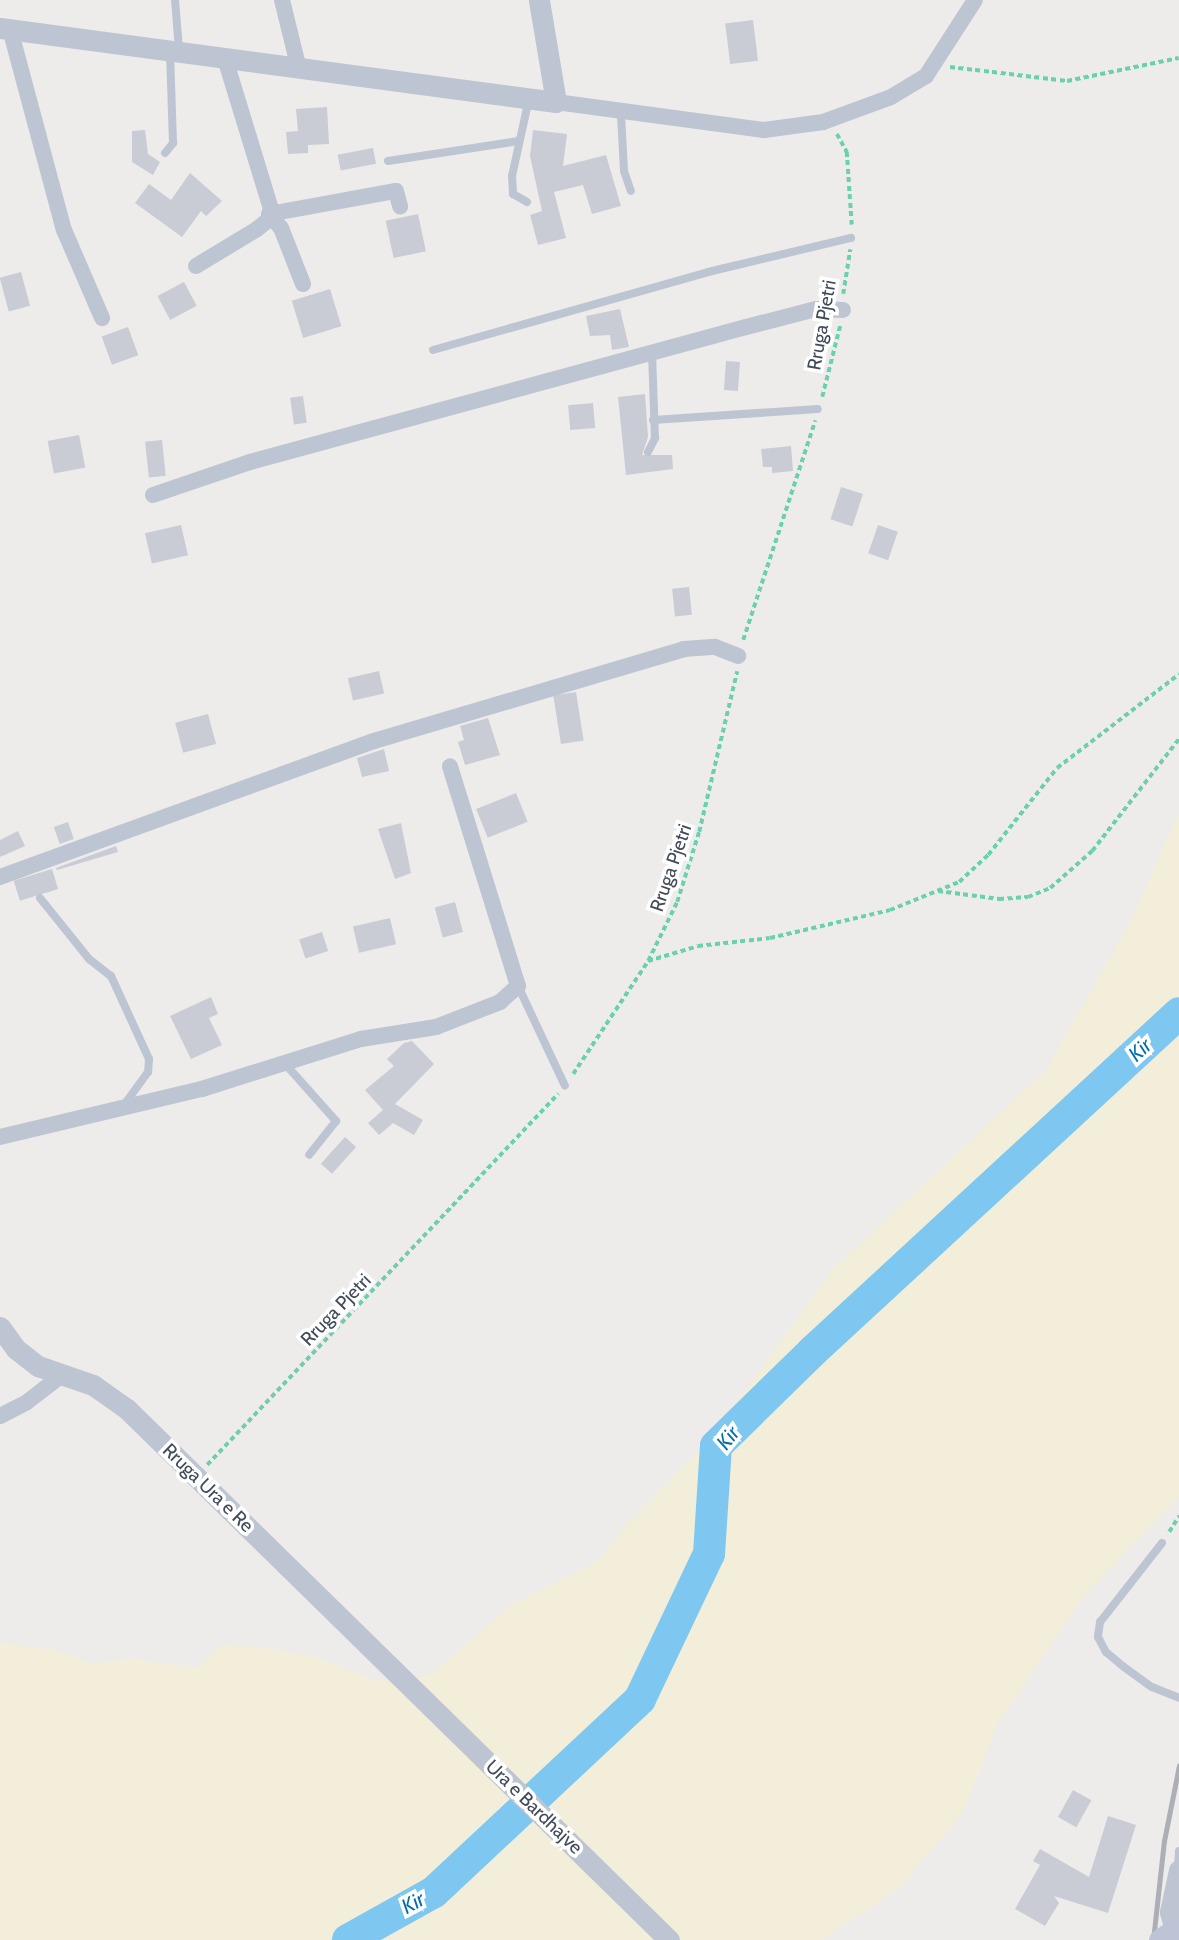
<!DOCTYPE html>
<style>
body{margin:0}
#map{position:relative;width:1179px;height:1940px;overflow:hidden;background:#eeebeb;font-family:Cabin,sans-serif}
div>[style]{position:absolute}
.sand>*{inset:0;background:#f2eed9}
.river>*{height:32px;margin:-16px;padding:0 16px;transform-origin:16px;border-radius:16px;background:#7ec7f1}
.building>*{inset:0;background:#c9ccd4;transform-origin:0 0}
.path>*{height:3.5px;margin-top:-1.75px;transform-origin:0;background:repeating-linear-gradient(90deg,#6ad1ae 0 5px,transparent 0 8.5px)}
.service>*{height:8px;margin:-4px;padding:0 4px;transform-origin:4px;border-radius:4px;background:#bdc5d2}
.minor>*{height:16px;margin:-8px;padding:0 8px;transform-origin:8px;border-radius:8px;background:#bdc5d2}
.tertiary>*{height:21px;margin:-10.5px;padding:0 10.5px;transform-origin:10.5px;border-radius:10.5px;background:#bdc5d2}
.rail>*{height:5px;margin:-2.5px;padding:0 2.5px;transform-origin:2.5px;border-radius:2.5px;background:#adafb6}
.secondary-bridge>*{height:23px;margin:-11.5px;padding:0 11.5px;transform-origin:11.5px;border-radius:11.5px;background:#bcc4d6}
span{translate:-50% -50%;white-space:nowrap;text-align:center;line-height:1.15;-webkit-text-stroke:7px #fff;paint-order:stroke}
.street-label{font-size:19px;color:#424b5a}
.water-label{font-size:21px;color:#026fad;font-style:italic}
</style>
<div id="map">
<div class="sand">
<i style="clip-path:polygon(1179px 812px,1179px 1497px,1084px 1596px,998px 1723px,964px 1811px,900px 1888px,822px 1940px,0 1940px,0 1643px,53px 1650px,90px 1663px,133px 1659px,198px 1668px,221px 1645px,259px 1647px,318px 1658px,376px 1681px,430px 1675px,513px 1604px,598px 1561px,628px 1523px,705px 1445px,833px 1269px,1045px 1071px,1130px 923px)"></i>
</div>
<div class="river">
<i style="left:348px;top:1940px;width:98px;rotate:-29.2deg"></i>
<i style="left:434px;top:1892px;width:282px;rotate:-43.1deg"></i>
<i style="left:640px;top:1699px;width:161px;rotate:-64.6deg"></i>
<i style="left:709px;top:1554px;width:108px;rotate:-86.3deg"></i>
<i style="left:716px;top:1446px;width:136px;rotate:-44.4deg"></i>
<i style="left:813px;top:1351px;width:498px;rotate:-42.7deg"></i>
</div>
<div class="building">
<i style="left:753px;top:20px;width:41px;height:28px;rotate:83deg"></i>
<i style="clip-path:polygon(327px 107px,329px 144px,308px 145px,308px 153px,288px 154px,286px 132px,298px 131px,296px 109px)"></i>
<i style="clip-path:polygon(145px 130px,148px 154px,160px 162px,153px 175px,132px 162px,132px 131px)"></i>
<i style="clip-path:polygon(533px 130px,567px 134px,563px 166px,606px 155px,621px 206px,592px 214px,583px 185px,554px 192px,566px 238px,538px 245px,530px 215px,542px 211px,530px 156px)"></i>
<i style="left:373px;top:148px;width:16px;height:36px;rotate:79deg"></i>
<i style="clip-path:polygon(190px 173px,222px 201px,206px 216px,201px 211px,182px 237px,135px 203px,149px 184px,171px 200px)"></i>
<i style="left:418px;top:214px;width:38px;height:33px;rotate:78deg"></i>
<i style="left:21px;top:272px;width:35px;height:22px;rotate:75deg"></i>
<i style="left:184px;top:282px;width:27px;height:30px;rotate:62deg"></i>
<i style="left:330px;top:289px;width:39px;height:40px;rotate:73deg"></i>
<i style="clip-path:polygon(620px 309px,629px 347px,612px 350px,610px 335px,590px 336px,586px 316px)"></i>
<i style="left:128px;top:327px;width:30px;height:28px;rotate:70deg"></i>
<i style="left:726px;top:361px;width:14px;height:29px;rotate:4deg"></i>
<i style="clip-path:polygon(645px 394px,648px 437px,642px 455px,672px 455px,673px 469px,626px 475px,618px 397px)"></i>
<i style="left:303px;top:396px;width:27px;height:13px;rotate:82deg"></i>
<i style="left:593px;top:403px;width:25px;height:25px;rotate:85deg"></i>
<i style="left:79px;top:435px;width:33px;height:32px;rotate:79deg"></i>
<i style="left:162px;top:440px;width:36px;height:17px;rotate:84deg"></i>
<i style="clip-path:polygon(791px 446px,793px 471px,772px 473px,772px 467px,763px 467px,761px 449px)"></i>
<i style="left:841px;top:487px;width:23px;height:34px;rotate:18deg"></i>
<i style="left:181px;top:525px;width:31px;height:37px;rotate:77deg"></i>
<i style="left:878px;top:525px;width:21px;height:30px;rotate:19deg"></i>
<i style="left:689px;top:587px;width:28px;height:17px;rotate:84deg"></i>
<i style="left:379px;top:671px;width:23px;height:32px;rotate:77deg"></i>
<i style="left:576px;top:692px;width:49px;height:23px;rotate:81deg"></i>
<i style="left:208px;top:714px;width:31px;height:34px;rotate:75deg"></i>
<i style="clip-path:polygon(488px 718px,500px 755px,465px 765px,458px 742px,464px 740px,460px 726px)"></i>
<i style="clip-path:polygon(384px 749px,389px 771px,362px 777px,357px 758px)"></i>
<i style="left:516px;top:793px;width:31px;height:43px;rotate:68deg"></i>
<i style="left:68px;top:822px;width:18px;height:15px;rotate:71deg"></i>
<i style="clip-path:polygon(401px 823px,411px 873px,395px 879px,378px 829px)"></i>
<i style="clip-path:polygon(18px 831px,25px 846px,0 857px,0 840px)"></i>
<i style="clip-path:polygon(116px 846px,118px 852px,57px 870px,56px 868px)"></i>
<i style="left:52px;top:869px;width:21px;height:40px;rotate:73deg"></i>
<i style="left:455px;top:902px;width:31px;height:21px;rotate:75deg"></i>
<i style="left:390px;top:918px;width:27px;height:38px;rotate:77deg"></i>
<i style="left:322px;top:932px;width:20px;height:24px;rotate:72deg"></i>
<i style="clip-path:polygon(211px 997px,218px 1014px,209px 1018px,222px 1045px,191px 1059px,170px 1016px)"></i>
<i style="clip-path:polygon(412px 1041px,434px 1064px,395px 1104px,423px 1120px,414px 1135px,393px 1123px,379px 1135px,368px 1123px,383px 1110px,365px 1090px,394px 1066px,387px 1059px,404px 1043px)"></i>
<i style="left:345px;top:1137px;width:15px;height:36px;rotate:42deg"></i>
<i style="left:1073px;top:1790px;width:21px;height:31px;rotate:29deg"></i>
<i style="clip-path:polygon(1108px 1816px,1136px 1825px,1108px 1913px,1054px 1896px,1059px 1903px,1045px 1926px,1015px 1909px,1040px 1865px,1033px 1861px,1040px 1849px,1089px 1877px)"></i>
</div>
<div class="path">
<i style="left:950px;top:67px;width:118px;rotate:6.8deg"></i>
<i style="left:1067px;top:81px;width:114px;rotate:-11.6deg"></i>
<i style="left:837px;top:134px;width:21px;rotate:61deg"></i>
<i style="left:847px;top:152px;width:73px;rotate:86.1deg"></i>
<i style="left:843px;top:294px;width:45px;rotate:-81deg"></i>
<i style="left:822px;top:397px;width:73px;rotate:-75.8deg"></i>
<i style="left:743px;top:640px;width:231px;rotate:-71.8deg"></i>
<i style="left:938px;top:891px;width:62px;rotate:7.5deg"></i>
<i style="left:999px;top:899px;width:29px;rotate:-4deg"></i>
<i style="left:1028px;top:897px;width:24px;rotate:-22deg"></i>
<i style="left:1050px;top:888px;width:56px;rotate:-41.4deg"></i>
<i style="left:1092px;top:851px;width:142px;rotate:-52.2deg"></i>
<i style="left:648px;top:961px;width:52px;rotate:-16.7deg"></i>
<i style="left:698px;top:946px;width:72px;rotate:-6.3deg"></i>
<i style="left:770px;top:938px;width:123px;rotate:-13.1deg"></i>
<i style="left:890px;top:910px;width:74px;rotate:-22.1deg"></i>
<i style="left:959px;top:882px;width:40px;rotate:-43deg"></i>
<i style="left:988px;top:855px;width:111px;rotate:-51.6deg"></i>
<i style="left:1057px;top:768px;width:154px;rotate:-37.6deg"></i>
<i style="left:573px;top:1074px;width:136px;rotate:-56.4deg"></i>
<i style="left:648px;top:961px;width:66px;rotate:-63.8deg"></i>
<i style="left:677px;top:902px;width:73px;rotate:-72.6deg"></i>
<i style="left:699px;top:832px;width:165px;rotate:-76.7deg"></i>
<i style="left:207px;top:1465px;width:511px;rotate:-46.59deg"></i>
<i style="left:1169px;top:1532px;width:19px;rotate:-58deg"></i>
</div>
<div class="service">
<i style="left:175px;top:0;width:50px;rotate:85.4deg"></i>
<i style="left:621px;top:115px;width:56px;rotate:86.9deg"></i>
<i style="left:624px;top:171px;width:21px;rotate:71deg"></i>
<i style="left:165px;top:153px;width:13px;rotate:-51deg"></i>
<i style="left:173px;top:143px;width:92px;rotate:-91.9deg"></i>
<i style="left:388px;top:161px;width:132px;rotate:-8.7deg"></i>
<i style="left:527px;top:202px;width:16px;rotate:-150deg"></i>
<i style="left:513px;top:194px;width:18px;rotate:-93deg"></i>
<i style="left:512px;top:176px;width:79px;rotate:-77.6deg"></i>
<i style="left:433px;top:350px;width:286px;rotate:-15.8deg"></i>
<i style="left:708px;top:272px;width:147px;rotate:-13.4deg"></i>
<i style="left:653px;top:420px;width:165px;rotate:-3.8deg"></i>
<i style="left:648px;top:452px;width:16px;rotate:-63deg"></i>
<i style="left:655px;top:438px;width:85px;rotate:-92deg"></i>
<i style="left:40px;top:898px;width:78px;rotate:51.2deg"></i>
<i style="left:89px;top:959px;width:28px;rotate:38deg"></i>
<i style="left:111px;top:976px;width:91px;rotate:65.4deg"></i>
<i style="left:149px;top:1059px;width:13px;rotate:94deg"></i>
<i style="left:148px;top:1072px;width:41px;rotate:126deg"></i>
<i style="left:518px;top:986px;width:110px;rotate:64.8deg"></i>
<i style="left:287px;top:1066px;width:74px;rotate:48.3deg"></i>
<i style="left:336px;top:1121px;width:43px;rotate:128.5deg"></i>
<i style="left:1162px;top:1543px;width:100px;rotate:128.1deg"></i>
<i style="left:1100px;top:1622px;width:15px;rotate:98deg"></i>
<i style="left:1098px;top:1637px;width:17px;rotate:62deg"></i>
<i style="left:1106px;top:1652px;width:23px;rotate:40deg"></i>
<i style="left:1124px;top:1667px;width:34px;rotate:36deg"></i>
<i style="left:1152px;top:1687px;width:29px;rotate:22deg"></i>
<i style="left:1178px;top:1869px;width:18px;rotate:-87deg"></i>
</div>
<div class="minor">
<i style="left:282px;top:0;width:71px;rotate:76.2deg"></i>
<i style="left:10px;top:29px;width:208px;rotate:75deg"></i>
<i style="left:64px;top:230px;width:96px;rotate:66.6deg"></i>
<i style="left:556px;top:102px;width:210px;rotate:7.7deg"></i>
<i style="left:764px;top:130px;width:60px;rotate:-7.7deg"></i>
<i style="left:823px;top:122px;width:72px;rotate:-20.2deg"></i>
<i style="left:891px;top:97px;width:41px;rotate:-31deg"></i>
<i style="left:926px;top:76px;width:90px;rotate:-57.2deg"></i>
<i style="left:196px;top:266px;width:71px;rotate:-31.2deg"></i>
<i style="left:257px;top:229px;width:14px;rotate:-39deg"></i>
<i style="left:268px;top:220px;width:11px;rotate:-75deg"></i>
<i style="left:271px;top:209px;width:157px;rotate:-107deg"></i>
<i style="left:303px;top:284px;width:60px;rotate:-111.4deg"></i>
<i style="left:281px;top:228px;width:18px;rotate:-131deg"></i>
<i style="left:269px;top:214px;width:129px;rotate:-10.3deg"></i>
<i style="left:396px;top:191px;width:16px;rotate:75deg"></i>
<i style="left:153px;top:495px;width:102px;rotate:-18.8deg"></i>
<i style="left:250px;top:462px;width:514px;rotate:-15.23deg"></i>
<i style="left:746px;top:327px;width:72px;rotate:-14.4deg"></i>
<i style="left:816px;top:309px;width:27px;rotate:2deg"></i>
<i style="left:0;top:877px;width:398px;rotate:-20deg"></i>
<i style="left:374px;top:741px;width:323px;rotate:-16.5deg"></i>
<i style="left:684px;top:649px;width:31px;rotate:-4deg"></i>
<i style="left:715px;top:647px;width:25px;rotate:21deg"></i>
<i style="left:0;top:1137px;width:208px;rotate:-13.4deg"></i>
<i style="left:202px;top:1089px;width:167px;rotate:-17.5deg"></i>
<i style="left:361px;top:1039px;width:76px;rotate:-9.1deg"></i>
<i style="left:436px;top:1027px;width:69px;rotate:-21.3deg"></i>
<i style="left:500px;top:1002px;width:24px;rotate:-42deg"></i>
<i style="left:518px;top:986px;width:230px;rotate:-107.2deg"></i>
<i style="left:0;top:1416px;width:30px;rotate:-27deg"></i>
<i style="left:27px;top:1402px;width:44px;rotate:-37.6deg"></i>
</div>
<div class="tertiary">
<i style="left:0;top:28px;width:561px;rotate:7.58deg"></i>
<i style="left:556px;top:102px;width:103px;rotate:-99.5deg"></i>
<i style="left:0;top:1327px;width:27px;rotate:54deg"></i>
<i style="left:16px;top:1349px;width:28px;rotate:38deg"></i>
<i style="left:38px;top:1366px;width:58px;rotate:19.1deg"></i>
<i style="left:93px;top:1385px;width:42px;rotate:35.2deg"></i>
<i style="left:127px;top:1409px;width:759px;rotate:44.41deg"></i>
<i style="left:1178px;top:1940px;width:29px;rotate:-106deg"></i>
<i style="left:1170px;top:1912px;width:43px;rotate:-77.9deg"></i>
</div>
<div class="rail">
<i style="left:1153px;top:1940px;width:100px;rotate:-83.7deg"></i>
<i style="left:1164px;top:1841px;width:77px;rotate:-78.8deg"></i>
</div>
<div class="secondary-bridge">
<i style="left:1160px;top:1940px;width:23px;rotate:-34deg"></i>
</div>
<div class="street-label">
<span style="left:822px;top:325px;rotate:-80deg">Rruga Pjetri</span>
<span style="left:671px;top:868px;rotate:-71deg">Rruga Pjetri</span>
<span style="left:336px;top:1310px;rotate:-46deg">Rruga Pjetri</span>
<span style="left:208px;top:1488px;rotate:44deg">Rruga Ura e Re</span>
<span style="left:534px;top:1807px;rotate:44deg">Ura e Bardhajve</span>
</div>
<div class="water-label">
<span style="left:1140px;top:1050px;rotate:-43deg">Kir</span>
<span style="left:728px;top:1438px;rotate:-52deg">Kir</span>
<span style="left:413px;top:1903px;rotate:-29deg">Kir</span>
</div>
</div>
